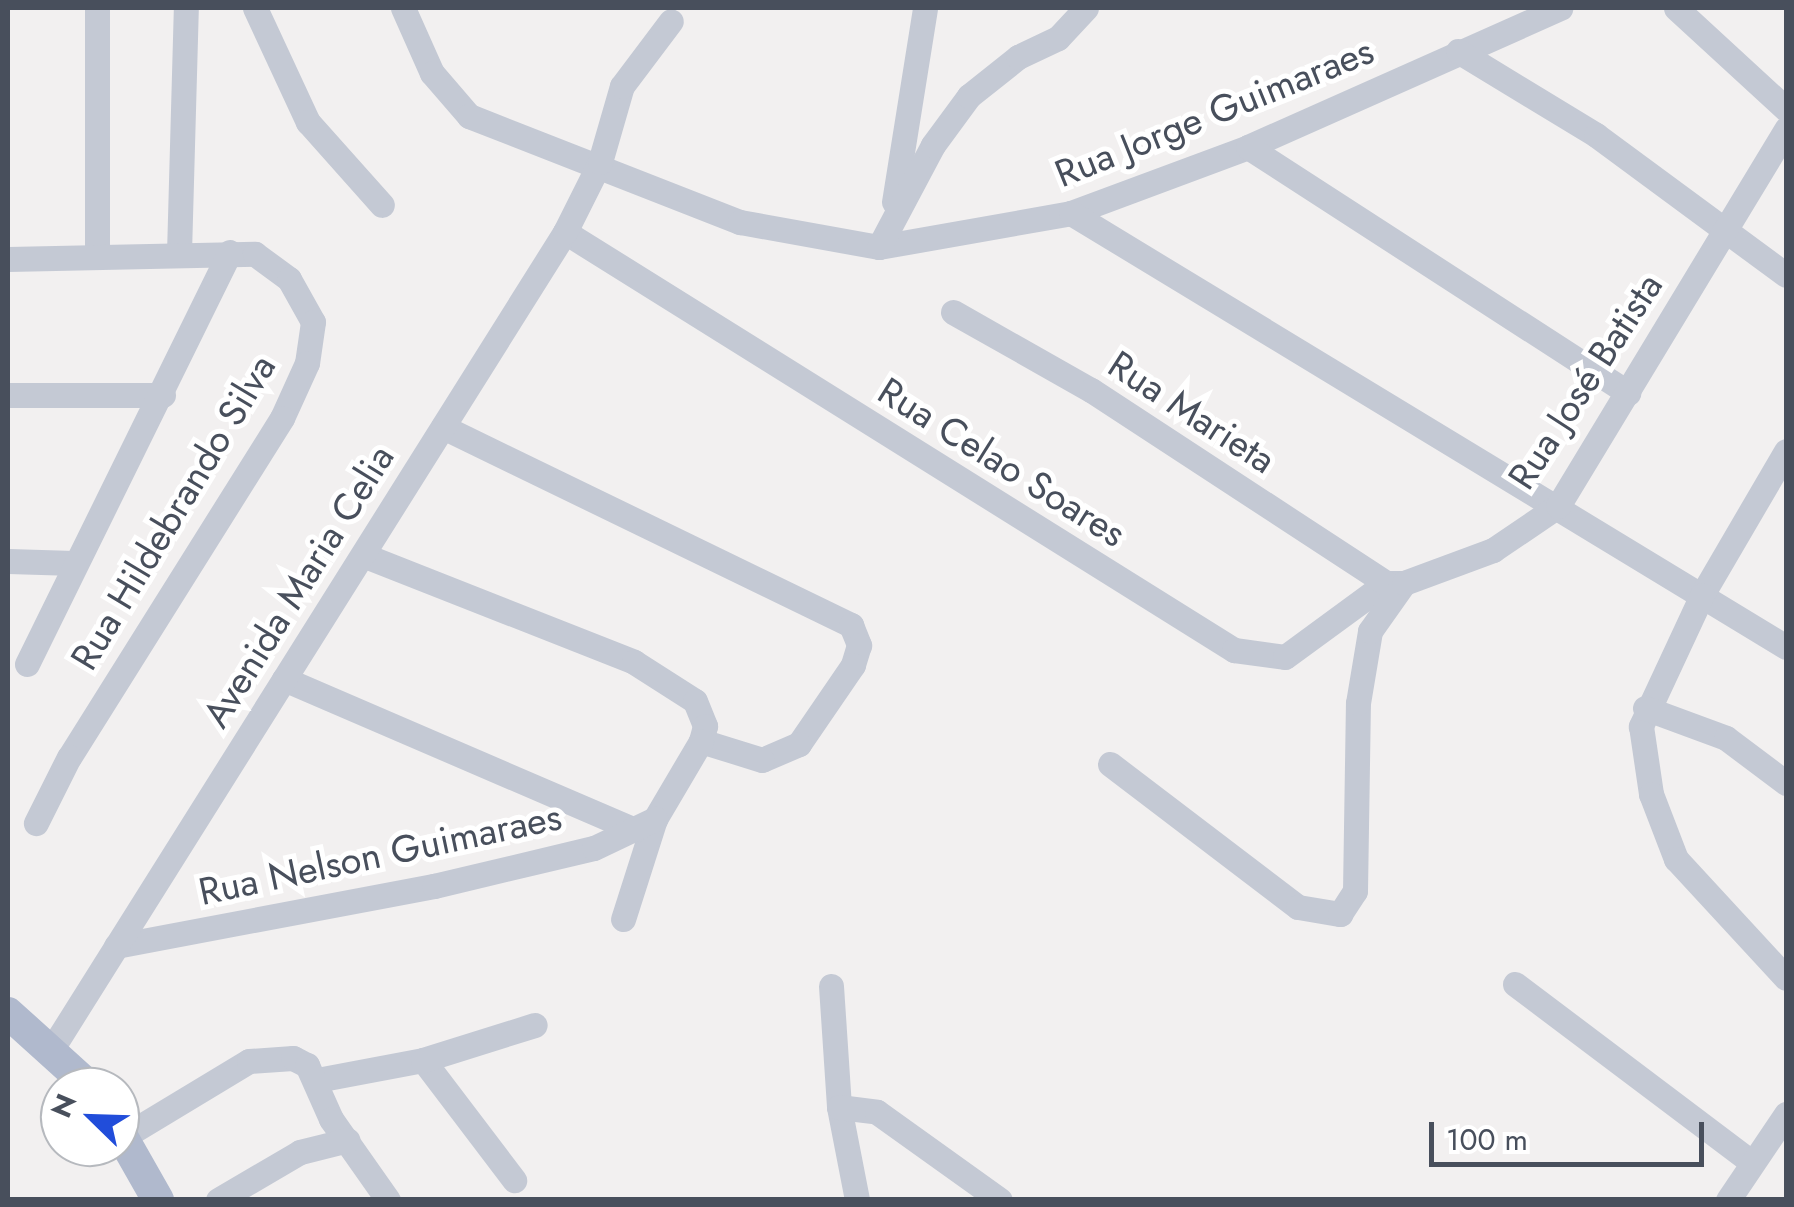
<!DOCTYPE html>
<meta charset="utf-8">
<style>
body{margin:0}
#map{position:relative;width:1794px;height:1207px;overflow:hidden;background:#f2f0f0;font-family:Jost,sans-serif}
div>[style]{position:absolute}
.minor>*{height:25px;margin:-12.5px;padding:0 12.5px;transform-origin:12.5px;border-radius:12.5px;background:#c4c9d4}
.major>*{height:32px;margin:-16px;padding:0 16px;transform-origin:16px;border-radius:16px;background:#b0b9cd}
span{translate:-50% -50%;white-space:nowrap;text-align:center;line-height:1.15;-webkit-text-stroke:10px #fff;paint-order:stroke}
.street-label{font-size:38px;color:#484f5c}
.frame{position:absolute;inset:0;border:10px solid #484f5c;pointer-events:none}
.north{position:absolute;left:40px;top:1067px;width:100px;height:100px;box-sizing:border-box;background:#fff;border:2px solid #b6b9be;border-radius:50%;rotate:293deg;font-size:28px;font-weight:700;line-height:40px;text-align:center;color:#484f5c}
.north::after{content:'';display:block;margin:auto;width:35px;height:45px;background:#214dda;clip-path:polygon(50% 0,100% 100%,50% 72%,0 100%)}
.scale{position:absolute;left:1429px;top:1122px;width:275px;height:45px;box-sizing:border-box;border:5px solid #484f5c;border-top:0;padding-left:12px;font-size:30px;line-height:35px;white-space:nowrap;color:#484f5c;-webkit-text-stroke:8px #fff;paint-order:stroke}
</style>
<div id="map">
<div class="minor">
<i style="left:255px;top:8px;width:126px;rotate:65.1deg"></i>
<i style="left:308px;top:122px;width:111px;rotate:48.3deg"></i>
<i style="left:403px;top:8px;width:71px;rotate:66deg"></i>
<i style="left:432px;top:73px;width:57px;rotate:49.3deg"></i>
<i style="left:469px;top:116px;width:291px;rotate:21.4deg"></i>
<i style="left:740px;top:222px;width:141px;rotate:10.2deg"></i>
<i style="left:879px;top:247px;width:195px;rotate:-10deg"></i>
<i style="left:1071px;top:213px;width:189px;rotate:-20.4deg"></i>
<i style="left:1248px;top:147px;width:342px;rotate:-24deg"></i>
<i style="left:1676px;top:8px;width:149px;rotate:42.6deg"></i>
<i style="left:1458px;top:51px;width:162px;rotate:31.3deg"></i>
<i style="left:1596px;top:135px;width:236px;rotate:36.4deg"></i>
<i style="left:1248px;top:147px;width:453px;rotate:32.9deg"></i>
<i style="left:894px;top:202px;width:196px;rotate:-80.9deg"></i>
<i style="left:1071px;top:213px;width:836px;rotate:31.26deg"></i>
<i style="left:565px;top:232px;width:789px;rotate:32deg"></i>
<i style="left:1234px;top:650px;width:51px;rotate:7.8deg"></i>
<i style="left:1285px;top:657px;width:125px;rotate:-36.2deg"></i>
<i style="left:1386px;top:583px;width:18px"></i>
<i style="left:879px;top:247px;width:115px;rotate:-62.1deg"></i>
<i style="left:933px;top:145px;width:61px;rotate:-53.7deg"></i>
<i style="left:969px;top:96px;width:63px;rotate:-38.5deg"></i>
<i style="left:1018px;top:57px;width:44px;rotate:-25.4deg"></i>
<i style="left:1058px;top:38px;width:41px;rotate:-47deg"></i>
<i style="left:179px;top:253px;width:245px;rotate:-88.4deg"></i>
<i style="left:97px;top:257px;width:249px;rotate:-90deg"></i>
<i style="left:8px;top:259px;width:247px;rotate:-1.2deg"></i>
<i style="left:255px;top:254px;width:42px;rotate:36.3deg"></i>
<i style="left:289px;top:279px;width:49px;rotate:60.8deg"></i>
<i style="left:313px;top:322px;width:41px;rotate:98.3deg"></i>
<i style="left:307px;top:363px;width:60px;rotate:114.4deg"></i>
<i style="left:282px;top:418px;width:400px;rotate:122.1deg"></i>
<i style="left:69px;top:757px;width:74px;rotate:116.6deg"></i>
<i style="left:953px;top:312px;width:159px;rotate:29.5deg"></i>
<i style="left:1091px;top:390px;width:353px;rotate:33.2deg"></i>
<i style="left:8px;top:395px;width:155px"></i>
<i style="left:443px;top:427px;width:454px;rotate:25.9deg"></i>
<i style="left:851px;top:625px;width:22px;rotate:68deg"></i>
<i style="left:859px;top:645px;width:21px;rotate:107deg"></i>
<i style="left:853px;top:665px;width:96px;rotate:124.4deg"></i>
<i style="left:799px;top:744px;width:40px;rotate:156.6deg"></i>
<i style="left:762px;top:760px;width:64px;rotate:-162.7deg"></i>
<i style="left:1786px;top:451px;width:167px;rotate:120.3deg"></i>
<i style="left:1702px;top:595px;width:145px;rotate:115deg"></i>
<i style="left:1641px;top:726px;width:69px;rotate:81.6deg"></i>
<i style="left:1651px;top:794px;width:70px;rotate:69deg"></i>
<i style="left:1676px;top:859px;width:162px;rotate:47.3deg"></i>
<i style="left:363px;top:555px;width:291px;rotate:21.5deg"></i>
<i style="left:634px;top:662px;width:72px;rotate:32.6deg"></i>
<i style="left:695px;top:701px;width:27px;rotate:68deg"></i>
<i style="left:705px;top:726px;width:16px;rotate:105deg"></i>
<i style="left:701px;top:741px;width:91px;rotate:120.5deg"></i>
<i style="left:655px;top:819px;width:105px;rotate:107.7deg"></i>
<i style="left:8px;top:561px;width:66px;rotate:1.7deg"></i>
<i style="left:27px;top:664px;width:459px;rotate:-63.8deg"></i>
<i style="left:284px;top:679px;width:382px;rotate:23.3deg"></i>
<i style="left:1645px;top:708px;width:86px;rotate:20.3deg"></i>
<i style="left:1726px;top:738px;width:75px;rotate:36.9deg"></i>
<i style="left:1110px;top:764px;width:236px;rotate:37.3deg"></i>
<i style="left:1298px;top:907px;width:43px;rotate:9.5deg"></i>
<i style="left:1340px;top:914px;width:27px;rotate:-57deg"></i>
<i style="left:1355px;top:891px;width:188px;rotate:-89.1deg"></i>
<i style="left:1358px;top:703px;width:73px;rotate:-80.5deg"></i>
<i style="left:1370px;top:631px;width:59px;rotate:-54.7deg"></i>
<i style="left:1404px;top:583px;width:95px;rotate:-20.3deg"></i>
<i style="left:1493px;top:550px;width:78px;rotate:-34.1deg"></i>
<i style="left:1558px;top:506px;width:441px;rotate:-58.8deg"></i>
<i style="left:116px;top:946px;width:324px;rotate:-10.7deg"></i>
<i style="left:434px;top:886px;width:164px;rotate:-13.4deg"></i>
<i style="left:594px;top:848px;width:68px;rotate:-25.4deg"></i>
<i style="left:1515px;top:984px;width:296px;rotate:37deg"></i>
<i style="left:831px;top:986px;width:121px;rotate:86.2deg"></i>
<i style="left:839px;top:1107px;width:95px;rotate:79deg"></i>
<i style="left:53px;top:1047px;width:962px;rotate:-57.86deg"></i>
<i style="left:565px;top:232px;width:78px;rotate:-63.4deg"></i>
<i style="left:600px;top:162px;width:79px;rotate:-73.9deg"></i>
<i style="left:622px;top:86px;width:81px;rotate:-53deg"></i>
<i style="left:423px;top:1060px;width:151px;rotate:52.8deg"></i>
<i style="left:317px;top:1080px;width:108px;rotate:-10.7deg"></i>
<i style="left:423px;top:1060px;width:117px;rotate:-17.4deg"></i>
<i style="left:839px;top:1107px;width:38px;rotate:7deg"></i>
<i style="left:877px;top:1112px;width:151px;rotate:35.6deg"></i>
<i style="left:123px;top:1137px;width:147px;rotate:-31.1deg"></i>
<i style="left:249px;top:1061px;width:44px;rotate:-3.9deg"></i>
<i style="left:293px;top:1058px;width:16px;rotate:27deg"></i>
<i style="left:307px;top:1065px;width:59px;rotate:66deg"></i>
<i style="left:331px;top:1119px;width:99px;rotate:54.9deg"></i>
<i style="left:218px;top:1200px;width:95px;rotate:-30.3deg"></i>
<i style="left:300px;top:1152px;width:49px;rotate:-14deg"></i>
<i style="left:1728px;top:1200px;width:104px;rotate:-56deg"></i>
</div>
<div class="major">
<i style="left:8px;top:1013px;width:110px;rotate:42.1deg"></i>
<i style="left:120px;top:1133px;width:77px;rotate:60.4deg"></i>
</div>
<div class="street-label">
<span style="left:1214px;top:112px;rotate:-22deg">Rua Jorge Guimaraes</span>
<span style="left:1585px;top:381px;rotate:-57deg">Rua José Batista</span>
<span style="left:1192px;top:412px;rotate:33deg">Rua Marieta</span>
<span style="left:1002px;top:462px;rotate:32deg">Rua Celao Soares</span>
<span style="left:173px;top:512px;rotate:-59deg">Rua Hildebrando Silva</span>
<span style="left:298px;top:586px;rotate:-58deg">Avenida Maria Celia</span>
<span style="left:380px;top:854px;rotate:-12deg">Rua Nelson Guimaraes</span>
</div>
<div class="frame"></div>
<div class="north">N</div>
<div class="scale">100 m</div>
</div>
